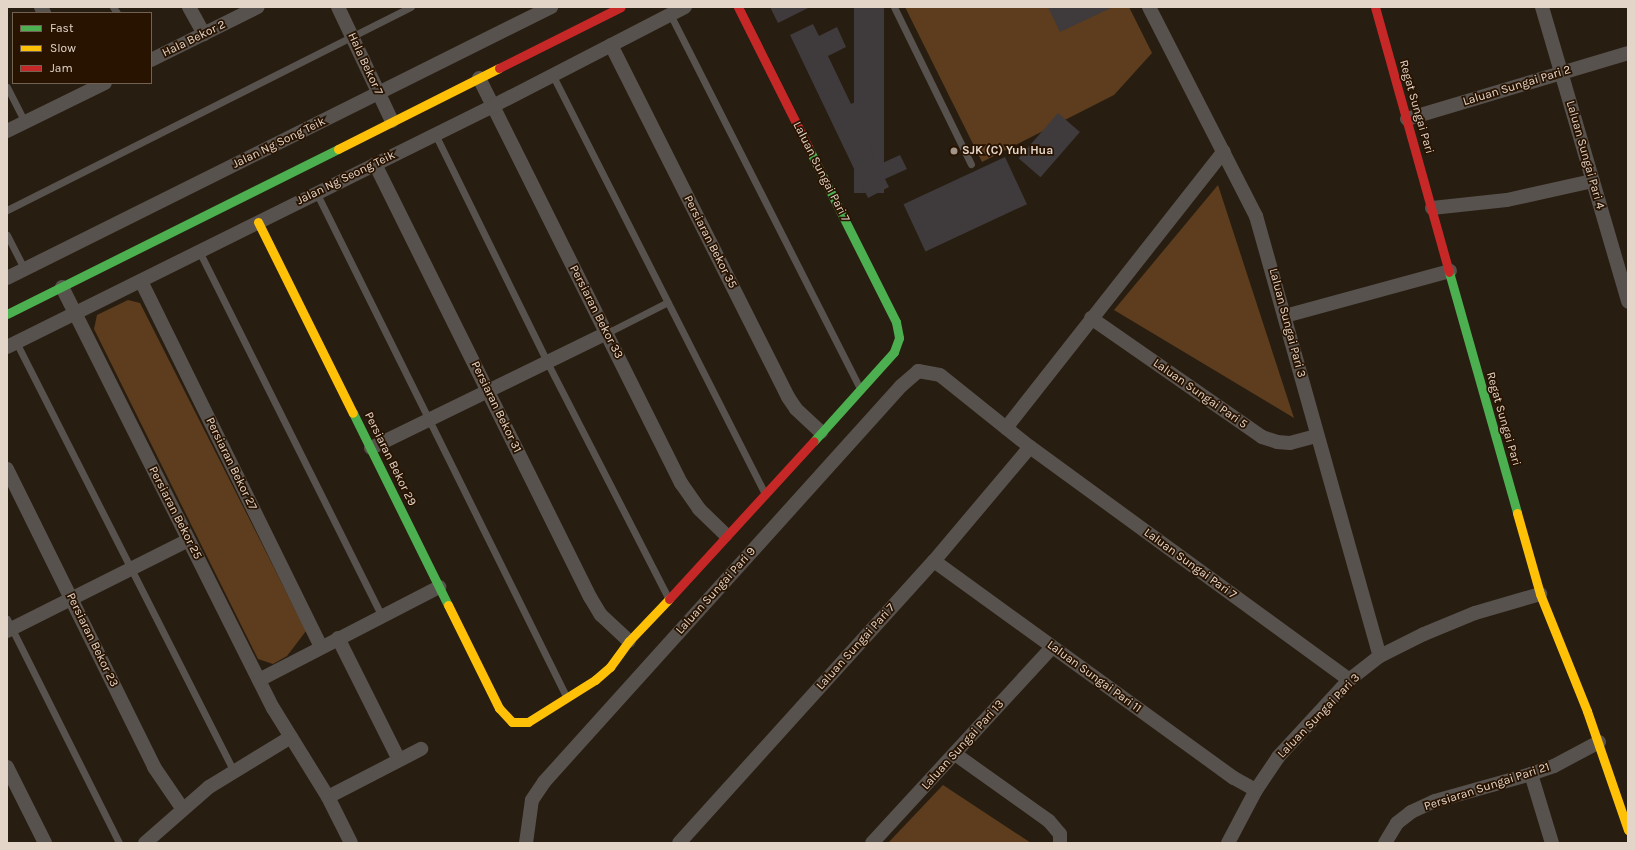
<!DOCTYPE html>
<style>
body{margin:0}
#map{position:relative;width:1635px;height:850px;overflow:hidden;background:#281d11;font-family:Karla,sans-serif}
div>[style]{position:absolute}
.green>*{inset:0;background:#5d3d1d}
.building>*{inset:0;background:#3f3a3c;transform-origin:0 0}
.lane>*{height:7px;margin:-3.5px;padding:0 3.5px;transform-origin:3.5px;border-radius:3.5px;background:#57524d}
.street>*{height:14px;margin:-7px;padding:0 7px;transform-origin:7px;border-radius:7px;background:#57524d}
.fast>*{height:9px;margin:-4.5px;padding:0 4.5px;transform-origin:4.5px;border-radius:4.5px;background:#4caf50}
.slow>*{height:9px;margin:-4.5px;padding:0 4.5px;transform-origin:4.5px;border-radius:4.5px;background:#ffc107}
.jam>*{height:9px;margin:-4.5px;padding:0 4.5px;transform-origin:4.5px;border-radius:4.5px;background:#c62828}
.dots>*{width:11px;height:11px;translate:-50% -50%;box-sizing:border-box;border:2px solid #281301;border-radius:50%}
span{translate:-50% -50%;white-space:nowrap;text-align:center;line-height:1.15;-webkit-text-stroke:3.5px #281301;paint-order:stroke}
.street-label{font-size:12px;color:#e4d5c9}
.poi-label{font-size:12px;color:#e4d5c9;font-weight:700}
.left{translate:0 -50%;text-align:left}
.frame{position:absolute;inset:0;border:8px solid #e4d5c9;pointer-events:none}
.legend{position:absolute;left:12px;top:12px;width:140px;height:72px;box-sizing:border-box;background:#281301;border:1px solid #736151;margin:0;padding:5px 7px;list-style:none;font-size:12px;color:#e4d5c9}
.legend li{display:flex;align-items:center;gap:8px;height:20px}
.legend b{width:20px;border:1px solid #736151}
</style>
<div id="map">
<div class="green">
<i style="clip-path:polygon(905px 7px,1129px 7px,1152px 53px,1114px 95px,982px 162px)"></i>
<i style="clip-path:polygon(1218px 185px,1294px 418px,1114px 310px)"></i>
<i style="clip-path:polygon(128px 300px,140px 303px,306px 631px,287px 656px,273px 664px,258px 659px,94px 329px,97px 315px)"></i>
<i style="clip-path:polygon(943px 785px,1031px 843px,888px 843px)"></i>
</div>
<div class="building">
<i style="clip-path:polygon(770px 7px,810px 7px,778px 23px)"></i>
<i style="left:854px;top:7px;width:30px;height:186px"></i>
<i style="clip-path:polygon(1048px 7px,1113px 7px,1060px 32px)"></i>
<i style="clip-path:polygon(813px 24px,819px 36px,837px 27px,846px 47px,828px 56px,851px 104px,869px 95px,875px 107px,855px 117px,878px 165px,900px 155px,907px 169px,885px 179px,889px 187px,868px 198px,790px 35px)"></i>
<i style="left:1058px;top:113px;width:29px;height:60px;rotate:41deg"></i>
<i style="left:1005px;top:157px;width:52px;height:112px;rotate:65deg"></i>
</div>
<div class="lane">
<i style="left:113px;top:7px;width:7px;rotate:56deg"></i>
<i style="left:894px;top:7px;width:175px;rotate:63.9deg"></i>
<i style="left:670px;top:14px;width:418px;rotate:63.1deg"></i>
<i style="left:552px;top:74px;width:470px;rotate:63.1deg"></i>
<i style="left:7px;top:87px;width:39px;rotate:63deg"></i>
<i style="left:435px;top:134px;width:254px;rotate:63.8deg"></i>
<i style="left:547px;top:362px;width:264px;rotate:62.8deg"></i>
<i style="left:316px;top:192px;width:563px;rotate:63.62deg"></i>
<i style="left:7px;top:210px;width:452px;rotate:-26.7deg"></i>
<i style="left:7px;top:235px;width:38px;rotate:63deg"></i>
<i style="left:199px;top:251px;width:408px;rotate:63.4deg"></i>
<i style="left:607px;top:333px;width:68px;rotate:-26.9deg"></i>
<i style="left:16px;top:342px;width:480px;rotate:63.1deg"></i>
<i style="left:7px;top:619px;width:250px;rotate:63.4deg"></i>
</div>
<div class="street">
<i style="left:41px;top:7px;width:7px;rotate:63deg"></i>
<i style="left:189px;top:7px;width:31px;rotate:61deg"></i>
<i style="left:338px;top:7px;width:126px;rotate:64.7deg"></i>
<i style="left:1149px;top:7px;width:235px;rotate:62.9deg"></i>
<i style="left:1256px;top:216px;width:457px;rotate:74.3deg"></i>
<i style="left:1542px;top:7px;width:307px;rotate:73.7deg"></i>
<i style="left:611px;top:45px;width:394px;rotate:63.3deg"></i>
<i style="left:788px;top:397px;width:14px;rotate:56deg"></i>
<i style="left:796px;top:409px;width:34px;rotate:43deg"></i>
<i style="left:151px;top:60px;width:119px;rotate:-26.4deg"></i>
<i style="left:479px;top:78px;width:453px;rotate:63.5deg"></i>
<i style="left:681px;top:483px;width:32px;rotate:55deg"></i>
<i style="left:699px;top:509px;width:37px;rotate:44deg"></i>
<i style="left:1407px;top:119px;width:231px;rotate:-16.6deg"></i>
<i style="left:7px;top:131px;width:109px;rotate:-26.1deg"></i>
<i style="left:375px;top:164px;width:483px;rotate:63.6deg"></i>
<i style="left:590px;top:597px;width:21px;rotate:59deg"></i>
<i style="left:601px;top:615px;width:38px;rotate:43deg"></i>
<i style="left:1432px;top:208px;width:75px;rotate:-6.1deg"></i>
<i style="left:1507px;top:200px;width:88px;rotate:-12.5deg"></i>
<i style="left:7px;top:278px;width:608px;rotate:-26.48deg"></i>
<i style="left:141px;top:281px;width:408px;rotate:63.8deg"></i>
<i style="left:62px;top:287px;width:471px;rotate:63.4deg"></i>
<i style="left:273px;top:708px;width:105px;rotate:58.3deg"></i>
<i style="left:328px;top:797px;width:51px;rotate:63.4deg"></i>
<i style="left:1285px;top:316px;width:171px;rotate:-15.3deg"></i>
<i style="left:1091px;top:318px;width:208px;rotate:34.8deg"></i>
<i style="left:1262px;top:437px;width:16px;rotate:18deg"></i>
<i style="left:1277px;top:442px;width:13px;rotate:4deg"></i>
<i style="left:1290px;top:443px;width:28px;rotate:-15deg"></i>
<i style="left:7px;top:347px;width:542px;rotate:-26.38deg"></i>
<i style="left:493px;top:106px;width:216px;rotate:-27.3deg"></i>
<i style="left:1006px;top:428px;width:352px;rotate:-51.8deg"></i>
<i style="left:371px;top:448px;width:263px;rotate:-26deg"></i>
<i style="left:7px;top:469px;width:332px;rotate:63.7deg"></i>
<i style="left:154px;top:767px;width:50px;rotate:55.7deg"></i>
<i style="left:934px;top:561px;width:370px;rotate:35.9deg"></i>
<i style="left:1234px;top:778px;width:25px;rotate:29deg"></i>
<i style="left:7px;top:631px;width:203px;rotate:-26.6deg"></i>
<i style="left:338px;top:638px;width:136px;rotate:63.4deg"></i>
<i style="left:259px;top:680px;width:203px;rotate:-27.3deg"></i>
<i style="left:955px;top:754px;width:115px;rotate:35.5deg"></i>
<i style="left:1049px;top:821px;width:17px;rotate:50deg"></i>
<i style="left:1060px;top:834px;width:9px;rotate:90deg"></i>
<i style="left:7px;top:767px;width:85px;rotate:63.4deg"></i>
<i style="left:1531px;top:774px;width:72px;rotate:73.1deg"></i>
<i style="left:328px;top:797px;width:105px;rotate:-27.3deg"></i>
<i style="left:145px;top:843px;width:85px;rotate:-41.2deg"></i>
<i style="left:209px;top:787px;width:96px;rotate:-31.4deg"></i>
<i style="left:526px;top:843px;width:43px;rotate:-82.1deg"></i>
<i style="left:532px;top:800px;width:22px;rotate:-56deg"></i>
<i style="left:544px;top:782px;width:533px;rotate:-47.96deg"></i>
<i style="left:901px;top:386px;width:23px;rotate:-41deg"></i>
<i style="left:918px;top:371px;width:22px;rotate:10deg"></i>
<i style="left:940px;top:375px;width:115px;rotate:38.7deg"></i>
<i style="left:1030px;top:447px;width:395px;rotate:36.1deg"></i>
<i style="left:679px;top:843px;width:380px;rotate:-47.9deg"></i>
<i style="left:934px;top:561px;width:149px;rotate:-49.9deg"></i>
<i style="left:872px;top:843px;width:266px;rotate:-47.4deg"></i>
<i style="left:1228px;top:843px;width:60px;rotate:-62.2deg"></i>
<i style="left:1256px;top:790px;width:40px;rotate:-56deg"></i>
<i style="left:1278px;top:757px;width:105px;rotate:-47.3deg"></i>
<i style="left:1349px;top:680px;width:39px;rotate:-38deg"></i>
<i style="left:1380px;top:656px;width:49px;rotate:-26.6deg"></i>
<i style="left:1424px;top:634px;width:55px;rotate:-22.4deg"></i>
<i style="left:1475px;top:613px;width:68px;rotate:-16.3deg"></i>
<i style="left:1385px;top:843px;width:23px;rotate:-59deg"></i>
<i style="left:1397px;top:823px;width:18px;rotate:-38deg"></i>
<i style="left:1411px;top:812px;width:26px;rotate:-25deg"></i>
<i style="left:1435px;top:801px;width:100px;rotate:-15.7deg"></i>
<i style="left:1531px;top:774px;width:24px;rotate:-19deg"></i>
<i style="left:1554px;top:766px;width:51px;rotate:-28.1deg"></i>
</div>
<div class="fast">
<i style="left:808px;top:147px;width:196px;rotate:63.3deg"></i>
<i style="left:896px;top:322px;width:16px;rotate:79deg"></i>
<i style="left:899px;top:338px;width:15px;rotate:110deg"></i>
<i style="left:894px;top:352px;width:120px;rotate:132deg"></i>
<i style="left:1449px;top:272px;width:250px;rotate:74.2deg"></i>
<i style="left:7px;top:314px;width:370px;rotate:-26.5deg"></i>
<i style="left:353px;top:413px;width:214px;rotate:63.7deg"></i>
</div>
<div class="slow">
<i style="left:338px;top:149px;width:180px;rotate:-26.7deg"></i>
<i style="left:258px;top:222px;width:213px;rotate:63.6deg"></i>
<i style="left:1517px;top:513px;width:84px;rotate:74.1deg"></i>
<i style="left:1540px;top:594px;width:126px;rotate:68.1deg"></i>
<i style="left:1587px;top:711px;width:126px;rotate:71deg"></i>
<i style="left:448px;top:605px;width:115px;rotate:63.7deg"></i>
<i style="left:499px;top:708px;width:19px;rotate:47deg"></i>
<i style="left:512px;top:722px;width:16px"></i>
<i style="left:528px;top:722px;width:79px;rotate:-32.1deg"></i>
<i style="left:595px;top:680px;width:20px;rotate:-41deg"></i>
<i style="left:610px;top:667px;width:32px;rotate:-54deg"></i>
<i style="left:629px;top:641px;width:58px;rotate:-46.4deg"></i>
</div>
<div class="jam">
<i style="left:738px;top:7px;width:157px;rotate:63.4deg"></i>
<i style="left:1375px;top:7px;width:275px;rotate:74.4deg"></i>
<i style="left:499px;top:68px;width:136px;rotate:-26.6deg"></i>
<i style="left:669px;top:599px;width:214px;rotate:-47.5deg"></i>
</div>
<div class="dots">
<i style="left:954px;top:151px;background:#a29589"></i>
</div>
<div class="street-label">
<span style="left:194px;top:39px;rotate:-26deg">Hala Bekor 2</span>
<span style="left:365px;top:64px;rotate:65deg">Hala Bekor 7</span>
<span style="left:1517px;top:86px;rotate:-17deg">Laluan Sungai Pari 2</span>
<span style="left:1416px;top:107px;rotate:74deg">Regat Sungai Pari</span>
<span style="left:279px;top:143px;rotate:-26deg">Jalan Ng Song Teik</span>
<span style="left:1585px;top:155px;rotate:74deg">Laluan Sungai Pari 4</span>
<span style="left:821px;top:172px;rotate:63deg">Laluan Sungai Pari 7</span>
<span style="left:346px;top:178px;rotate:-26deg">Jalan Ng Seong Teik</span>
<span style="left:710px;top:242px;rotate:63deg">Persiaran Bekor 35</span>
<span style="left:596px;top:312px;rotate:63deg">Persiaran Bekor 33</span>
<span style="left:1287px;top:323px;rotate:75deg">Laluan Sungai Pari 3</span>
<span style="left:1200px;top:394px;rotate:35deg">Laluan Sungai Pari 5</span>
<span style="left:496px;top:407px;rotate:64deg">Persiaran Bekor 31</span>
<span style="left:1503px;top:419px;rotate:74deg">Regat Sungai Pari</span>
<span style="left:390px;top:459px;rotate:64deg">Persiaran Bekor 29</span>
<span style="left:231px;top:464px;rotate:64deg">Persiaran Bekor 27</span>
<span style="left:175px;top:513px;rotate:63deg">Persiaran Bekor 25</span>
<span style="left:1190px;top:564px;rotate:36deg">Laluan Sungai Pari 7</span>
<span style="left:716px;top:591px;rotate:-48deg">Laluan Sungai Pari 9</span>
<span style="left:92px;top:640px;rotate:64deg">Persiaran Bekor 23</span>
<span style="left:856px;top:647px;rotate:-48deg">Laluan Sungai Pari 7</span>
<span style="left:1094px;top:677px;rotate:36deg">Laluan Sungai Pari 11</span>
<span style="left:1319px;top:716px;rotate:-46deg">Laluan Sungai Pari 3</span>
<span style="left:963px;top:745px;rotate:-48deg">Laluan Sungai Pari 13</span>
<span style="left:1487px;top:787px;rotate:-18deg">Persiaran Sungai Pari 21</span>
</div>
<div class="poi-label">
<span class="left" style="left:962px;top:151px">SJK (C) Yuh Hua</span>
</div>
<div class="frame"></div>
<ul class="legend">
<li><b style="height:5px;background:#4caf50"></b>Fast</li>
<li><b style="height:5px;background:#ffc107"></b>Slow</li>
<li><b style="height:5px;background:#c62828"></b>Jam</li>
</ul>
</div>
